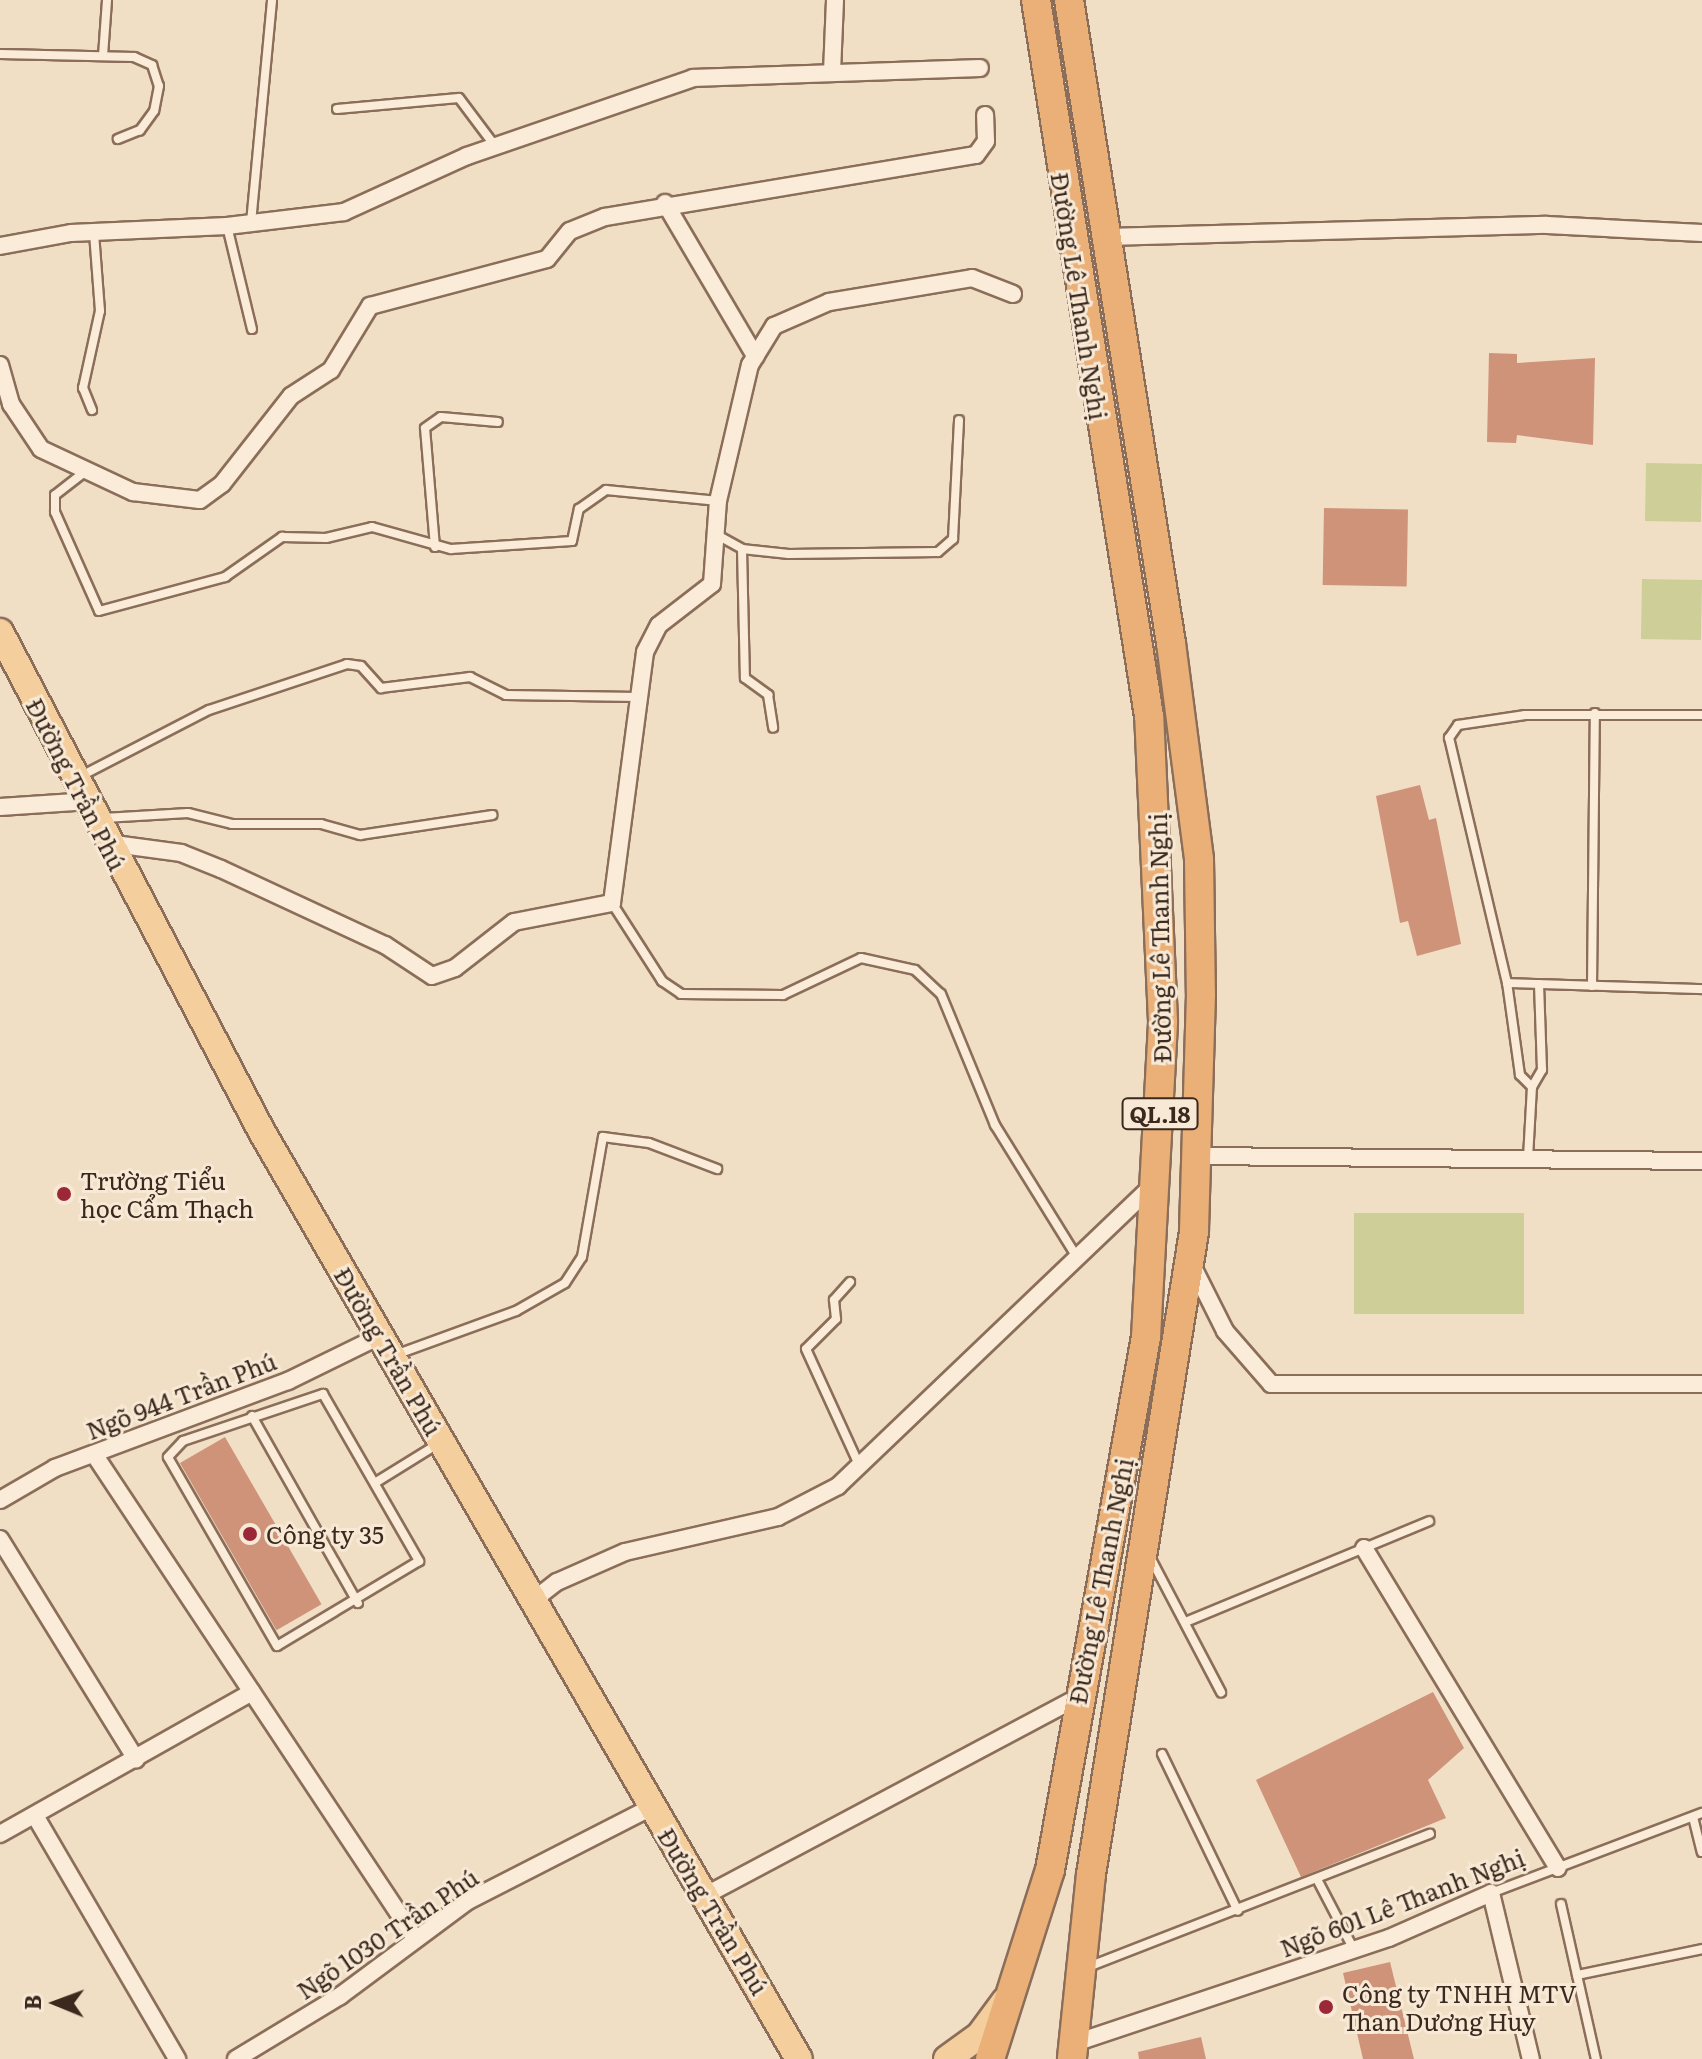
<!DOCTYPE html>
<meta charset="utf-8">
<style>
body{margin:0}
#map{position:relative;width:1702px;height:2059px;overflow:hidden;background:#f0dec5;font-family:Literata,serif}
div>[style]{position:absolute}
.green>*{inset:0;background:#cece98;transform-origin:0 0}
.building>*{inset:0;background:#cf9379;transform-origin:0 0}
.roads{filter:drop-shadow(2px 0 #8b6e5a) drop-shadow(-2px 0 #8b6e5a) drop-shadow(0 2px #8b6e5a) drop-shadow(0 -2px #8b6e5a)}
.service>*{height:8px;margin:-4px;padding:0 4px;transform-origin:4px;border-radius:4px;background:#faecd8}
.minor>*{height:16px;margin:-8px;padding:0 8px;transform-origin:8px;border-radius:8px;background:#faecd8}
.primary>*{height:26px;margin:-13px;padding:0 13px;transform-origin:13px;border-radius:13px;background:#f4ce9c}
.trunk>*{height:28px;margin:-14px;padding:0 14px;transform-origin:14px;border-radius:14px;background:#eab078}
.dots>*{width:22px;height:22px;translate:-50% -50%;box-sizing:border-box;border:4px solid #f7e9d5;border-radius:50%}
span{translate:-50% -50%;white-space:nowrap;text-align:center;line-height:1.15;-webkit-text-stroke:6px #f7e9d5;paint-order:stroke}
.shield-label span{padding:2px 6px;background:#f7e9d5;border:2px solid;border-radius:6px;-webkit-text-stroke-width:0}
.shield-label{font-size:22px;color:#3b291e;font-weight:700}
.street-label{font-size:24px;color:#3b291e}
.poi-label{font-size:24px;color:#3b291e}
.left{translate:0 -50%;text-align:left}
.north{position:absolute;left:16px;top:1963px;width:80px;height:80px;-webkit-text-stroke:6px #f7e9d5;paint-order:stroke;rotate:271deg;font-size:22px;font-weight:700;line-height:32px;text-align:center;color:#3b291e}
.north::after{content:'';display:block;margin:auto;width:28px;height:36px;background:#3b291e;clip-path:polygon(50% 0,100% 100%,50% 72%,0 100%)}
</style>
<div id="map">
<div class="green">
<i style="left:1646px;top:463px;width:56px;height:58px;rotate:1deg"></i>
<i style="left:1642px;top:579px;width:60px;height:60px;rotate:1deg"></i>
<i style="left:1354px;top:1213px;width:170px;height:101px"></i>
</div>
<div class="building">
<i style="clip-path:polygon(1489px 353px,1517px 354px,1517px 363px,1595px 358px,1593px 445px,1517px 435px,1516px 443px,1487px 442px)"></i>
<i style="left:1324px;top:508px;width:84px;height:77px;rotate:1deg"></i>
<i style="clip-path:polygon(1420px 785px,1429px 820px,1436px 818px,1461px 944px,1417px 956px,1408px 921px,1400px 923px,1376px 796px)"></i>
<i style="left:225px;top:1437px;width:193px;height:52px;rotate:60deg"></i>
<i style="clip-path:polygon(1433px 1692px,1464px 1748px,1428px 1780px,1446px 1818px,1301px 1877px,1256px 1780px)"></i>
<i style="clip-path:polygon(1390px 1962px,1414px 2059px,1363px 2059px,1343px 1973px)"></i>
<i style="clip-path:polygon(1201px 2037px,1206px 2059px,1139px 2059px,1138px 2052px)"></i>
</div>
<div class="roads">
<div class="service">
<i style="left:0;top:54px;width:134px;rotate:1.3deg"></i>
<i style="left:134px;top:57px;width:20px;rotate:24deg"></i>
<i style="left:152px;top:65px;width:22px;rotate:72deg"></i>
<i style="left:159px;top:86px;width:25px;rotate:101deg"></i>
<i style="left:154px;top:111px;width:24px;rotate:126deg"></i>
<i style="left:140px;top:130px;width:24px;rotate:158deg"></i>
<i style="left:103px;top:56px;width:56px;rotate:-85.9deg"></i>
<i style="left:337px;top:109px;width:122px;rotate:-5.2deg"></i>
<i style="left:459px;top:98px;width:60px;rotate:53.1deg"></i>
<i style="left:251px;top:223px;width:224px;rotate:-84.6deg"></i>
<i style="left:227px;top:226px;width:106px;rotate:76.4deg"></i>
<i style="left:92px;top:410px;width:24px;rotate:-112deg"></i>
<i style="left:83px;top:388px;width:79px;rotate:-77.6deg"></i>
<i style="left:100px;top:311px;width:78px;rotate:-94.4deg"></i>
<i style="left:82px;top:474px;width:34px;rotate:142deg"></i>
<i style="left:55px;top:495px;width:17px;rotate:90deg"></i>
<i style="left:55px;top:512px;width:108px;rotate:66deg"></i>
<i style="left:99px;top:611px;width:131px;rotate:-15.1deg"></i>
<i style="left:225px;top:577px;width:70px;rotate:-35.1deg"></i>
<i style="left:282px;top:537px;width:44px;rotate:1.3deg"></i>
<i style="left:326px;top:538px;width:47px;rotate:-13.4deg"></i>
<i style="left:372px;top:527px;width:82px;rotate:15.6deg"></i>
<i style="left:451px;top:549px;width:121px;rotate:-3.8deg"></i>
<i style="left:572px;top:541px;width:33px;rotate:-78deg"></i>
<i style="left:579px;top:509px;width:33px;rotate:-35deg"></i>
<i style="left:606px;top:490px;width:113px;rotate:5.6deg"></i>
<i style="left:719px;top:536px;width:26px;rotate:29deg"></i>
<i style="left:742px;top:549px;width:47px;rotate:6.1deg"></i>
<i style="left:789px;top:554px;width:149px;rotate:-0.8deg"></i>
<i style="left:938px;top:552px;width:20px;rotate:-41deg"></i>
<i style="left:953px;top:539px;width:119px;rotate:-87.1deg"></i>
<i style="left:435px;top:547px;width:119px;rotate:-94.8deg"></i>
<i style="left:425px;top:428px;width:19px;rotate:-35deg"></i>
<i style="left:441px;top:417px;width:57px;rotate:5deg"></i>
<i style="left:742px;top:549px;width:129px;rotate:88.7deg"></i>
<i style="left:745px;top:678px;width:29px;rotate:36deg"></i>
<i style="left:768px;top:695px;width:33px;rotate:81deg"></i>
<i style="left:79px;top:777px;width:146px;rotate:-27.3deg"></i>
<i style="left:209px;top:710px;width:145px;rotate:-18.4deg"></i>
<i style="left:347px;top:664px;width:14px;rotate:8deg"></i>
<i style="left:361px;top:666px;width:30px;rotate:48deg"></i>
<i style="left:381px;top:688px;width:90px;rotate:-7deg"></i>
<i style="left:470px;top:677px;width:40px;rotate:26.6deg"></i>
<i style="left:506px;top:695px;width:132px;rotate:0.9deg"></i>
<i style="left:104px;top:818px;width:84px;rotate:-3.4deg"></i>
<i style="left:188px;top:813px;width:45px;rotate:14deg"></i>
<i style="left:232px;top:824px;width:89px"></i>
<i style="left:321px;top:824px;width:41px;rotate:15.8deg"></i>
<i style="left:360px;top:835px;width:134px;rotate:-8.6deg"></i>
<i style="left:612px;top:903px;width:93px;rotate:57.3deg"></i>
<i style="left:662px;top:981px;width:23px;rotate:34deg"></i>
<i style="left:681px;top:994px;width:102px;rotate:0.6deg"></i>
<i style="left:783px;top:995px;width:86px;rotate:-25.4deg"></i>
<i style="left:861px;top:958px;width:55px;rotate:12.5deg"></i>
<i style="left:915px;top:970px;width:35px;rotate:43deg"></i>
<i style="left:941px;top:994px;width:142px;rotate:67.6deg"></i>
<i style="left:995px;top:1125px;width:155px;rotate:58.2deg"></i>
<i style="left:1507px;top:983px;width:195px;rotate:1.8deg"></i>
<i style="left:1592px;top:986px;width:273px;rotate:-89.4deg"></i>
<i style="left:1532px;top:1087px;width:17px;rotate:-135deg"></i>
<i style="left:1520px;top:1075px;width:93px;rotate:-98deg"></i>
<i style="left:1507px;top:983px;width:252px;rotate:-103.3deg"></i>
<i style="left:1449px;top:738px;width:16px;rotate:-55deg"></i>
<i style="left:1458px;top:725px;width:68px;rotate:-8.5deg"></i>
<i style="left:1525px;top:715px;width:177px"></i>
<i style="left:1528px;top:1158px;width:71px;rotate:-86.8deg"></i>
<i style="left:1532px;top:1087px;width:20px;rotate:-60deg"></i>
<i style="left:1542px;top:1070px;width:86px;rotate:-92deg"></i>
<i style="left:850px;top:1282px;width:24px;rotate:132deg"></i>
<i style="left:834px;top:1300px;width:19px;rotate:84deg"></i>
<i style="left:836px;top:1319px;width:42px;rotate:135deg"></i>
<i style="left:806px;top:1349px;width:128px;rotate:65.4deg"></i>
<i style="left:395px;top:1355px;width:129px;rotate:-20deg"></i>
<i style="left:516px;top:1311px;width:56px;rotate:-29.7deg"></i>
<i style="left:565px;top:1283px;width:31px;rotate:-57deg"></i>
<i style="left:582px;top:1257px;width:122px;rotate:-80.1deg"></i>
<i style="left:603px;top:1137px;width:46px;rotate:7.4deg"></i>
<i style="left:649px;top:1143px;width:73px;rotate:20.9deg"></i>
<i style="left:323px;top:1394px;width:193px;rotate:60.1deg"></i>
<i style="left:419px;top:1561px;width:165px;rotate:149.1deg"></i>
<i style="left:277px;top:1646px;width:218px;rotate:-120deg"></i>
<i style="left:168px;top:1457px;width:22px;rotate:-47deg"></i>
<i style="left:183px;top:1441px;width:148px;rotate:-18.6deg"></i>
<i style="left:252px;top:1416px;width:215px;rotate:60.5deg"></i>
<i style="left:378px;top:1481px;width:70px;rotate:-31.7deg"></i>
<i style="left:1150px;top:1557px;width:153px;rotate:62.3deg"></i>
<i style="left:1188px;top:1621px;width:261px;rotate:-22.5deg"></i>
<i style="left:1162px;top:1754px;width:174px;rotate:64.2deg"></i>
<i style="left:1693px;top:1817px;width:36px;rotate:76deg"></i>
<i style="left:1318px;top:1881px;width:78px;rotate:62.4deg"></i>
<i style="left:1491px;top:1893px;width:226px;rotate:-20.8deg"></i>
<i style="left:1561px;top:1904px;width:159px;rotate:77.3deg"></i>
<i style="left:1088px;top:1967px;width:367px;rotate:-21.3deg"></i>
<i style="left:1577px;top:1975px;width:128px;rotate:-11.7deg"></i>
</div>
<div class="minor">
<i style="left:832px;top:72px;width:72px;rotate:-87.6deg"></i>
<i style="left:665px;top:203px;width:178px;rotate:59.5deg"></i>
<i style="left:1107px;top:237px;width:440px;rotate:-1.6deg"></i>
<i style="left:1547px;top:225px;width:155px;rotate:3deg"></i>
<i style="left:0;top:246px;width:72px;rotate:-10.4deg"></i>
<i style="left:71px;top:233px;width:156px;rotate:-2.6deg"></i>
<i style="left:227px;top:226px;width:118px;rotate:-6.8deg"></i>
<i style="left:344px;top:212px;width:135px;rotate:-24.5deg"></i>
<i style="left:467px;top:156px;width:239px;rotate:-19deg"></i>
<i style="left:693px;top:78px;width:287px;rotate:-2deg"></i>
<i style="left:0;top:365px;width:41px;rotate:74.2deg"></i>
<i style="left:11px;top:404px;width:54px;rotate:56.3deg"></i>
<i style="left:41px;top:449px;width:102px;rotate:25.1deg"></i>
<i style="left:133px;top:492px;width:67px;rotate:6.8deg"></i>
<i style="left:200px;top:500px;width:27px;rotate:-36deg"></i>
<i style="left:222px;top:484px;width:112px;rotate:-51.9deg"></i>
<i style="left:291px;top:396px;width:48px;rotate:-33deg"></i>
<i style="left:331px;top:370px;width:75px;rotate:-58.6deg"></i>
<i style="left:370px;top:306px;width:183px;rotate:-14.9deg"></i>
<i style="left:547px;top:259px;width:36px;rotate:-51deg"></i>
<i style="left:570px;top:231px;width:38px;rotate:-22deg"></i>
<i style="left:605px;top:217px;width:376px;rotate:-9.5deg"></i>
<i style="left:976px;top:155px;width:17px;rotate:-54deg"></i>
<i style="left:986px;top:141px;width:26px;rotate:-92deg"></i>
<i style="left:0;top:807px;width:90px;rotate:-3.8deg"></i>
<i style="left:107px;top:843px;width:75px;rotate:7.7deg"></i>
<i style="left:181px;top:853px;width:43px;rotate:21.8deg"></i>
<i style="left:221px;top:869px;width:181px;rotate:24.9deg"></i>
<i style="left:385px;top:945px;width:56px;rotate:33.4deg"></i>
<i style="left:432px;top:976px;width:24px;rotate:-19deg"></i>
<i style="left:455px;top:968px;width:75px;rotate:-37.9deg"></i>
<i style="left:514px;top:922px;width:100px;rotate:-11deg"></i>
<i style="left:612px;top:903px;width:253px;rotate:-82.5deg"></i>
<i style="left:645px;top:652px;width:30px;rotate:-63deg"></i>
<i style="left:659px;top:625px;width:67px;rotate:-37.7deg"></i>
<i style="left:712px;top:584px;width:83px;rotate:-85.9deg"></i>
<i style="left:718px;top:501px;width:140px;rotate:-76.8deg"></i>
<i style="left:750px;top:365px;width:46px;rotate:-58.4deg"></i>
<i style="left:774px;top:326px;width:60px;rotate:-23.6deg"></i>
<i style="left:829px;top:302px;width:145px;rotate:-9.5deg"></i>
<i style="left:972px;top:278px;width:44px;rotate:21.3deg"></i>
<i style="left:1199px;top:1156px;width:503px;rotate:0.57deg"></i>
<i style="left:1191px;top:1263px;width:76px;rotate:63.4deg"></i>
<i style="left:1225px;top:1331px;width:70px;rotate:49deg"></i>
<i style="left:1271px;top:1384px;width:431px"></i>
<i style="left:94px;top:1454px;width:581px;rotate:56.45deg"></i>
<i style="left:0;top:1500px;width:64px;rotate:-30.2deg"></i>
<i style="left:55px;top:1468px;width:249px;rotate:-20.5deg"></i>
<i style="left:288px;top:1381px;width:102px;rotate:-26.1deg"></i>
<i style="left:0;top:1539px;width:259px;rotate:58.3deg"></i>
<i style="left:1364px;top:1548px;width:374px;rotate:58.8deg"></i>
<i style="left:531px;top:1602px;width:33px;rotate:-38deg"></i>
<i style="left:557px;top:1582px;width:74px;rotate:-23.8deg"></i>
<i style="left:625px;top:1552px;width:157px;rotate:-12.9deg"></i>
<i style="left:778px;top:1517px;width:68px;rotate:-27.3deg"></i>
<i style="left:838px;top:1486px;width:439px;rotate:-43.7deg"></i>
<i style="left:37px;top:1819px;width:278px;rotate:59.7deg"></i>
<i style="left:0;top:1834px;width:289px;rotate:-29.4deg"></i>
<i style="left:708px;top:1894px;width:419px;rotate:-28deg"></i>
<i style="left:1072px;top:2044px;width:334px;rotate:-18.5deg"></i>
<i style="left:1389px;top:1938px;width:111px;rotate:-23.8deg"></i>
<i style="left:1491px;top:1893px;width:171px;rotate:76.5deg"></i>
<i style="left:236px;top:2059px;width:122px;rotate:-31.2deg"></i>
<i style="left:340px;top:1996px;width:159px;rotate:-36.6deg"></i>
<i style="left:468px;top:1901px;width:207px;rotate:-27.1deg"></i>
</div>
<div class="primary">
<i style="left:0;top:632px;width:564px;rotate:62.35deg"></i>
<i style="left:262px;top:1132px;width:1071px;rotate:59.92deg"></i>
<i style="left:947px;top:2059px;width:41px;rotate:-36deg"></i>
<i style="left:980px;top:2035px;width:42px;rotate:-53.7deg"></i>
</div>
<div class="trunk">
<i style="left:1069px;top:0;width:651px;rotate:80.99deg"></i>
<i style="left:1171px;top:643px;width:218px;rotate:82.6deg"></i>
<i style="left:1199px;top:859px;width:135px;rotate:89.2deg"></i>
<i style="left:1201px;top:994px;width:238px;rotate:91.7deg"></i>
<i style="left:1194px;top:1232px;width:650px;rotate:99.11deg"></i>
<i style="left:1091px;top:1874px;width:186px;rotate:95.9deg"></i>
<i style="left:990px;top:2059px;width:198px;rotate:-72.4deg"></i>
<i style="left:1050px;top:1870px;width:542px;rotate:-79.79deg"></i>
<i style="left:1146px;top:1337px;width:316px;rotate:-86.9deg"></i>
<i style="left:1163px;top:1021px;width:305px;rotate:-92.6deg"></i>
<i style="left:1149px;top:716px;width:725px;rotate:-98.97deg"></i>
</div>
</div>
<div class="dots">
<i style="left:64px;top:1194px;background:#9c2837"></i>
<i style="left:250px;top:1534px;background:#9c2837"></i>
<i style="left:1326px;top:2007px;background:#9c2837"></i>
</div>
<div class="shield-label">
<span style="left:1160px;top:1114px">QL.18</span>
</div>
<div class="street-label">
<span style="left:1080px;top:296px;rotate:81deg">Đường Lê Thanh Nghị</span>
<span style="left:77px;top:784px;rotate:63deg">Đường Trần Phú</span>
<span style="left:1159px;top:938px;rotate:-91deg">Đường Lê Thanh Nghị</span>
<span style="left:389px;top:1351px;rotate:60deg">Đường Trần Phú</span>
<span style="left:181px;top:1395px;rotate:-21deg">Ngõ 944 Trần Phú</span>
<span style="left:1100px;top:1581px;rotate:-79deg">Đường Lê Thanh Nghị</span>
<span style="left:1402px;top:1902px;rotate:-21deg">Ngõ 601 Lê Thanh Nghị</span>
<span style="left:714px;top:1911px;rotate:59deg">Đường Trần Phú</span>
<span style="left:387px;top:1933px;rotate:-34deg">Ngõ 1030 Trần Phú</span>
</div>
<div class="poi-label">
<span class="left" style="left:80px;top:1194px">Trường Tiểu<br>học Cẩm Thạch</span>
<span class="left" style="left:266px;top:1534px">Công ty 35</span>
<span class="left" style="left:1342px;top:2007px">Công ty TNHH MTV<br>Than Dương Huy</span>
</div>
<div class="north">B</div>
</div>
